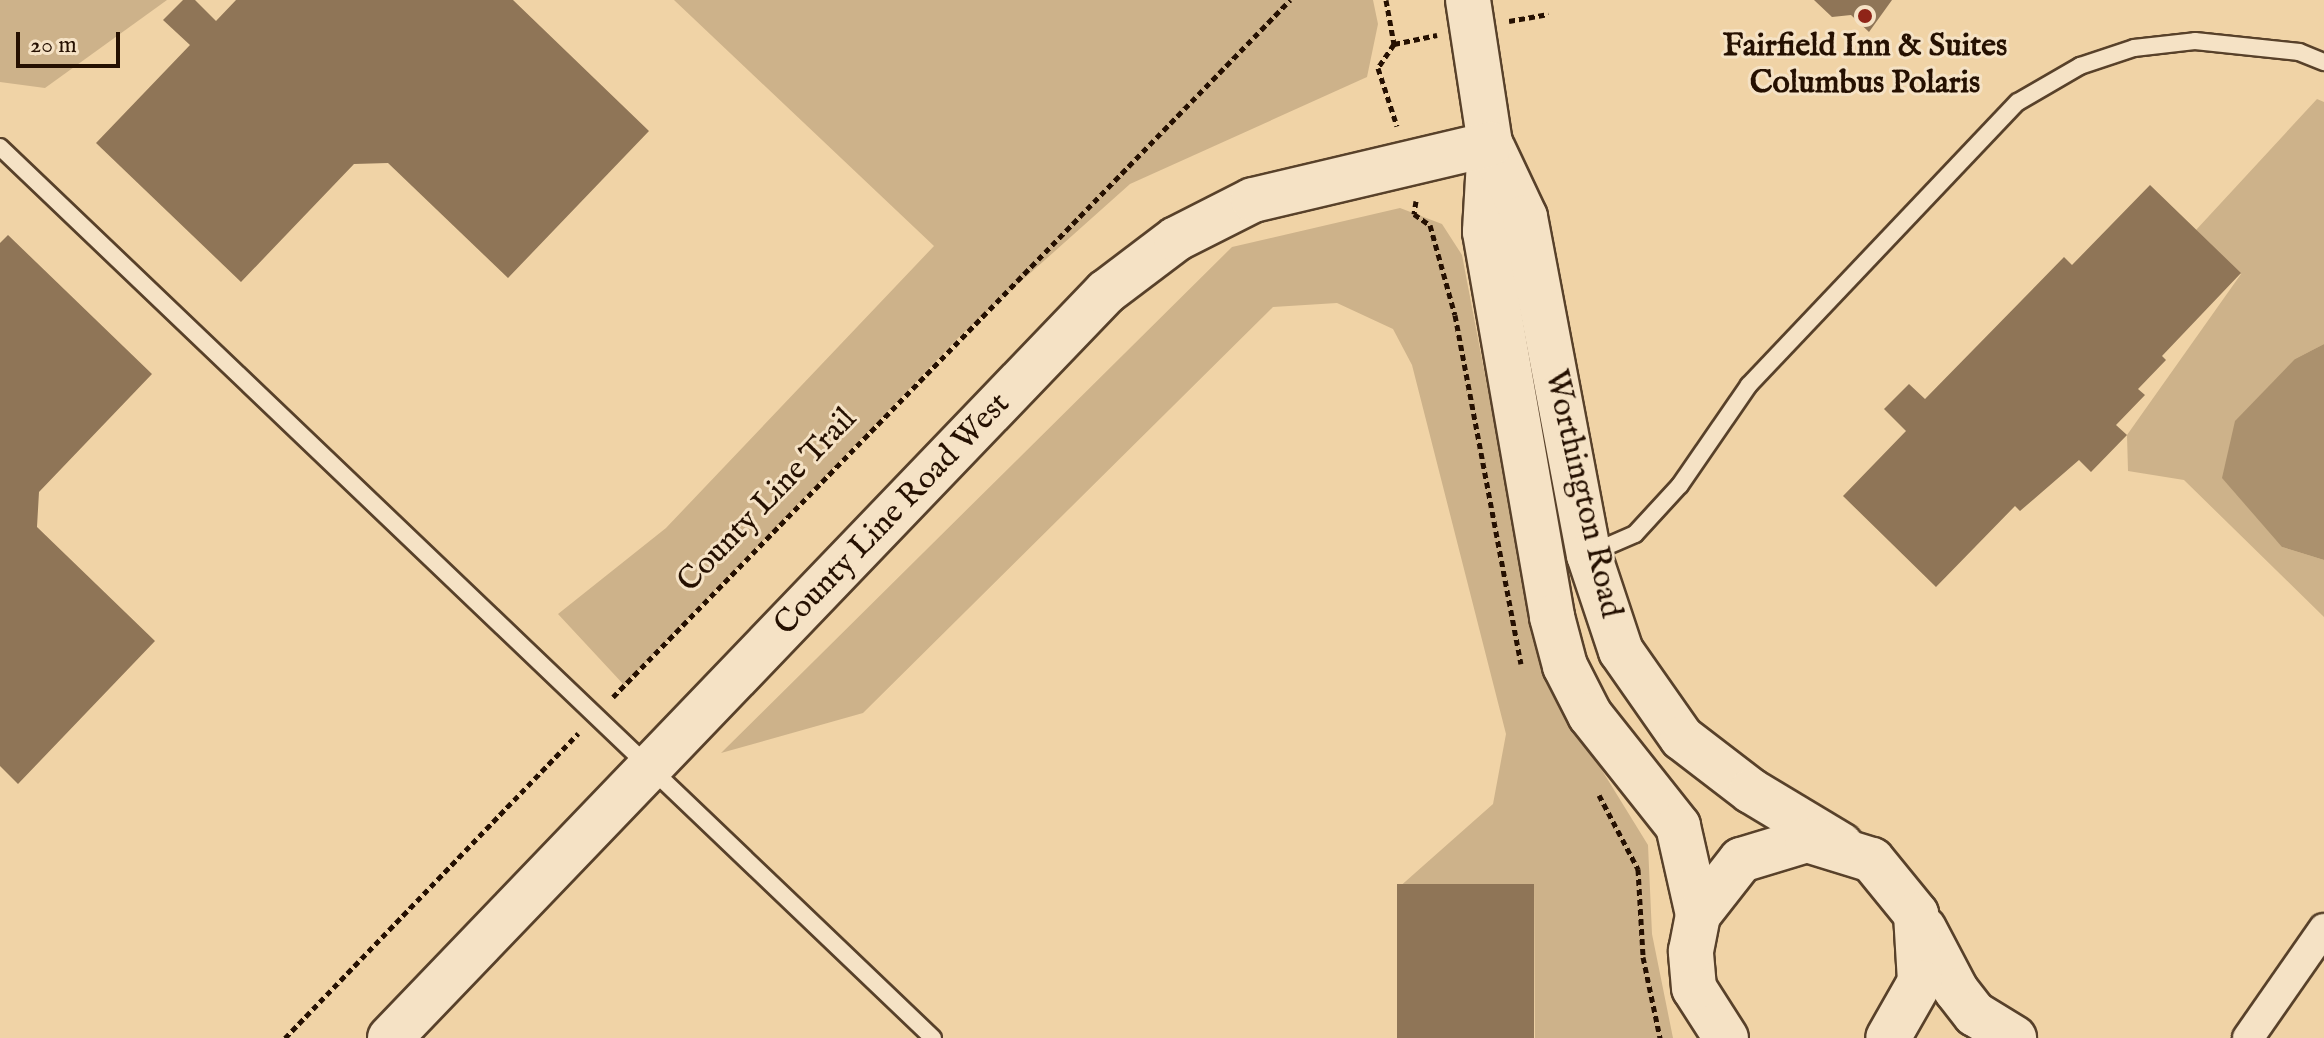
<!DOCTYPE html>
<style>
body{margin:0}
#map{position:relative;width:2324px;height:1038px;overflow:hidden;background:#f0d3a6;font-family:"IM FELL English",serif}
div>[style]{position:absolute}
.green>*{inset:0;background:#cdb28a}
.water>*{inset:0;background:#ab916e}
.building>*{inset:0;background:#8f7557;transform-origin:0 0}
.path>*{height:5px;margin-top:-2.5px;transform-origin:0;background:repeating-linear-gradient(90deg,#251001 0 6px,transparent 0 10px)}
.roads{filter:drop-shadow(2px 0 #58412a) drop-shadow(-2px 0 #58412a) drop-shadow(0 2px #58412a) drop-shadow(0 -2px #58412a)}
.service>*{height:16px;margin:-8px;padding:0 8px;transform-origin:8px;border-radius:8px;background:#f5e2c5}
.minor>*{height:30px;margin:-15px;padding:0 15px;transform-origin:15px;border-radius:15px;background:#f5e2c5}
.secondary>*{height:44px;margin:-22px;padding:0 22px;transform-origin:22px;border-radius:22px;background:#f5e2c5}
.dots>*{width:22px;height:22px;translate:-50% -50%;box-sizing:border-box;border:4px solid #f5e2c5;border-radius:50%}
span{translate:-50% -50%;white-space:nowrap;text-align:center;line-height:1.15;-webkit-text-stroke:6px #f5e2c5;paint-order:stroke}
.poi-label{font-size:32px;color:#251001;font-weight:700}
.street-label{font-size:32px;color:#251001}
.scale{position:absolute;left:16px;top:32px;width:104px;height:36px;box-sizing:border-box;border:4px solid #251001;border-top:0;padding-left:10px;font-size:24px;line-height:28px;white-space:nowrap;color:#251001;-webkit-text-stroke:6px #f5e2c5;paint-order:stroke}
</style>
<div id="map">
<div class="green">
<i style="clip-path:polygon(0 0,167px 0,45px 88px,0 82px)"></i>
<i style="clip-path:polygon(674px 0,1373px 0,1378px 24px,1367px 77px,1130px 184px,961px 335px,624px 685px,558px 614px,666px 528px,934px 246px)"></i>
<i style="clip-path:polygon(2317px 99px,2324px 102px,2324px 344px,2295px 359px,2282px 547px,2324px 560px,2324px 617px,2184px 480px,2128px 471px,2127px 435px,2241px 274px,2196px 230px)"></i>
<i style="clip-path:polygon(1400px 208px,1442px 224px,1462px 255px,1542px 673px,1648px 845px,1652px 934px,1673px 1038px,1535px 1038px,1534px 884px,1397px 889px,1493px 804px,1506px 734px,1412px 365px,1393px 329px,1337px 303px,1273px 307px,863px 713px,721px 753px,1232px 247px)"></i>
</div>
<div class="water">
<i style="clip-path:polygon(2324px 344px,2324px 560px,2282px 547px,2222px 478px,2235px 421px,2295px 359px)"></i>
</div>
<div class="building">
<i style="clip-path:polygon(183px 0,195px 0,216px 21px,236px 0,513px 0,649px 131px,508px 278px,388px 163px,354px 164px,241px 282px,96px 143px,190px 45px,163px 20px)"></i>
<i style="clip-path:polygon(1814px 0,1892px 0,1869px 32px,1851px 15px,1832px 17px)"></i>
<i style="clip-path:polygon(2150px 185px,2241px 273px,2162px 356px,2166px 360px,2138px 389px,2145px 395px,2116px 425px,2127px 435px,2091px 472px,2079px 460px,2020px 511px,2015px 506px,1936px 587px,1843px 496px,1906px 431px,1884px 409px,1909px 384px,1925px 399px,2064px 257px,2072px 265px)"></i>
<i style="clip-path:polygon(8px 235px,152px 374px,39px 492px,37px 527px,155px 641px,18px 784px,0 766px,0 243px)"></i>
<i style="left:1534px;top:884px;width:154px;height:137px;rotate:90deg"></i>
</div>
<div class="path">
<i style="left:1386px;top:0;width:45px;rotate:79.7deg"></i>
<i style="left:1394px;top:44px;width:29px;rotate:124deg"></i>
<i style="left:1378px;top:68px;width:61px;rotate:71.9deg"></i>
<i style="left:1509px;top:21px;width:40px;rotate:-10deg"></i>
<i style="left:1394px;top:44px;width:44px;rotate:-11.8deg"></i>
<i style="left:1416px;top:201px;width:13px;rotate:99deg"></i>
<i style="left:1414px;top:214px;width:19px;rotate:35deg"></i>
<i style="left:1430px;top:225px;width:93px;rotate:74.5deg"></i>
<i style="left:1455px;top:315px;width:355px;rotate:79.3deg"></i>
<i style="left:613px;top:697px;width:972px;rotate:-45.83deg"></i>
<i style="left:1599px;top:795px;width:84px;rotate:62.2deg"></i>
<i style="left:1638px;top:869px;width:88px;rotate:86.7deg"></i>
<i style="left:1643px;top:957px;width:83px;rotate:78.1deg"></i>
<i style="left:285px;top:1038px;width:423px;rotate:-46.1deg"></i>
</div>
<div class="roads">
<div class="service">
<i style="left:0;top:147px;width:1290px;rotate:43.68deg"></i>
<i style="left:1589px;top:554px;width:50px;rotate:-23.5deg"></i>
<i style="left:1635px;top:534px;width:67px;rotate:-47.4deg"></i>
<i style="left:1680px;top:485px;width:121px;rotate:-55.4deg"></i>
<i style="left:1749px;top:385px;width:390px;rotate:-46.5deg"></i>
<i style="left:2018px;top:102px;width:72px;rotate:-30.1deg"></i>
<i style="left:2080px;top:66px;width:57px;rotate:-18.4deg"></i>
<i style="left:2134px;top:48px;width:61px;rotate:-6.5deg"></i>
<i style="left:2195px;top:41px;width:105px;rotate:6deg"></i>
<i style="left:2299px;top:52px;width:27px;rotate:22deg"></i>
</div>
<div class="minor">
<i style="left:2248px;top:1038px;width:133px;rotate:-55.1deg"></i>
</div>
<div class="secondary">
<i style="left:1468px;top:0;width:146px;rotate:81.3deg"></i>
<i style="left:1490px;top:144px;width:88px;rotate:93.3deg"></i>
<i style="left:1485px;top:232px;width:391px;rotate:80.1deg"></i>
<i style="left:1552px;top:617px;width:51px;rotate:75.1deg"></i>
<i style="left:1565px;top:666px;width:55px;rotate:63deg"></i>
<i style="left:1590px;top:715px;width:142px;rotate:51.6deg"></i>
<i style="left:1678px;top:826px;width:91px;rotate:77.3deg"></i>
<i style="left:1493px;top:149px;width:75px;rotate:64.8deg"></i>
<i style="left:1525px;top:217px;width:344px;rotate:79.3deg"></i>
<i style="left:1589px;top:555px;width:101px;rotate:71.6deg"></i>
<i style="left:1621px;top:651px;width:106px;rotate:55deg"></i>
<i style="left:1682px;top:738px;width:87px;rotate:37.5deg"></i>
<i style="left:1751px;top:791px;width:105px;rotate:31deg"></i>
<i style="left:1924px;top:929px;width:69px;rotate:62.3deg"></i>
<i style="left:1956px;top:990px;width:31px;rotate:52deg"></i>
<i style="left:1975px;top:1014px;width:46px;rotate:31.6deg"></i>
<i style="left:390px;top:1038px;width:1034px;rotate:-46.18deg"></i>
<i style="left:1106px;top:292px;width:88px;rotate:-37.1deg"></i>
<i style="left:1176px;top:239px;width:86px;rotate:-26.9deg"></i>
<i style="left:1253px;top:200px;width:244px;rotate:-13.3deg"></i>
<i style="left:1726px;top:1038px;width:59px;rotate:-122.6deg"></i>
<i style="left:1694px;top:988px;width:37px;rotate:-95deg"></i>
<i style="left:1691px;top:951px;width:37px;rotate:-79deg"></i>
<i style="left:1698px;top:915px;width:70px;rotate:-52deg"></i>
<i style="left:1741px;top:860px;width:69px;rotate:-16.9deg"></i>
<i style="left:1807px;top:840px;width:68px;rotate:17.1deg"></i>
<i style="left:1872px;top:860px;width:70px;rotate:50.8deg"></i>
<i style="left:1916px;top:914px;width:68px;rotate:86.6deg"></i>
<i style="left:1920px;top:982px;width:64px;rotate:119.7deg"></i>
</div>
</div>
<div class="dots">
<i style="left:1865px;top:16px;background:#8f2418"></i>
</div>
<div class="poi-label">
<span style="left:1865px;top:66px">Fairfield Inn &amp; Suites<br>Columbus Polaris</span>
</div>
<div class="street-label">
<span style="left:1582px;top:494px;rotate:77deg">Worthington Road</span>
<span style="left:768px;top:501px;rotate:-46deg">County Line Trail</span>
<span style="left:893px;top:515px;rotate:-46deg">County Line Road West</span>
</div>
<div class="scale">20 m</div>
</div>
